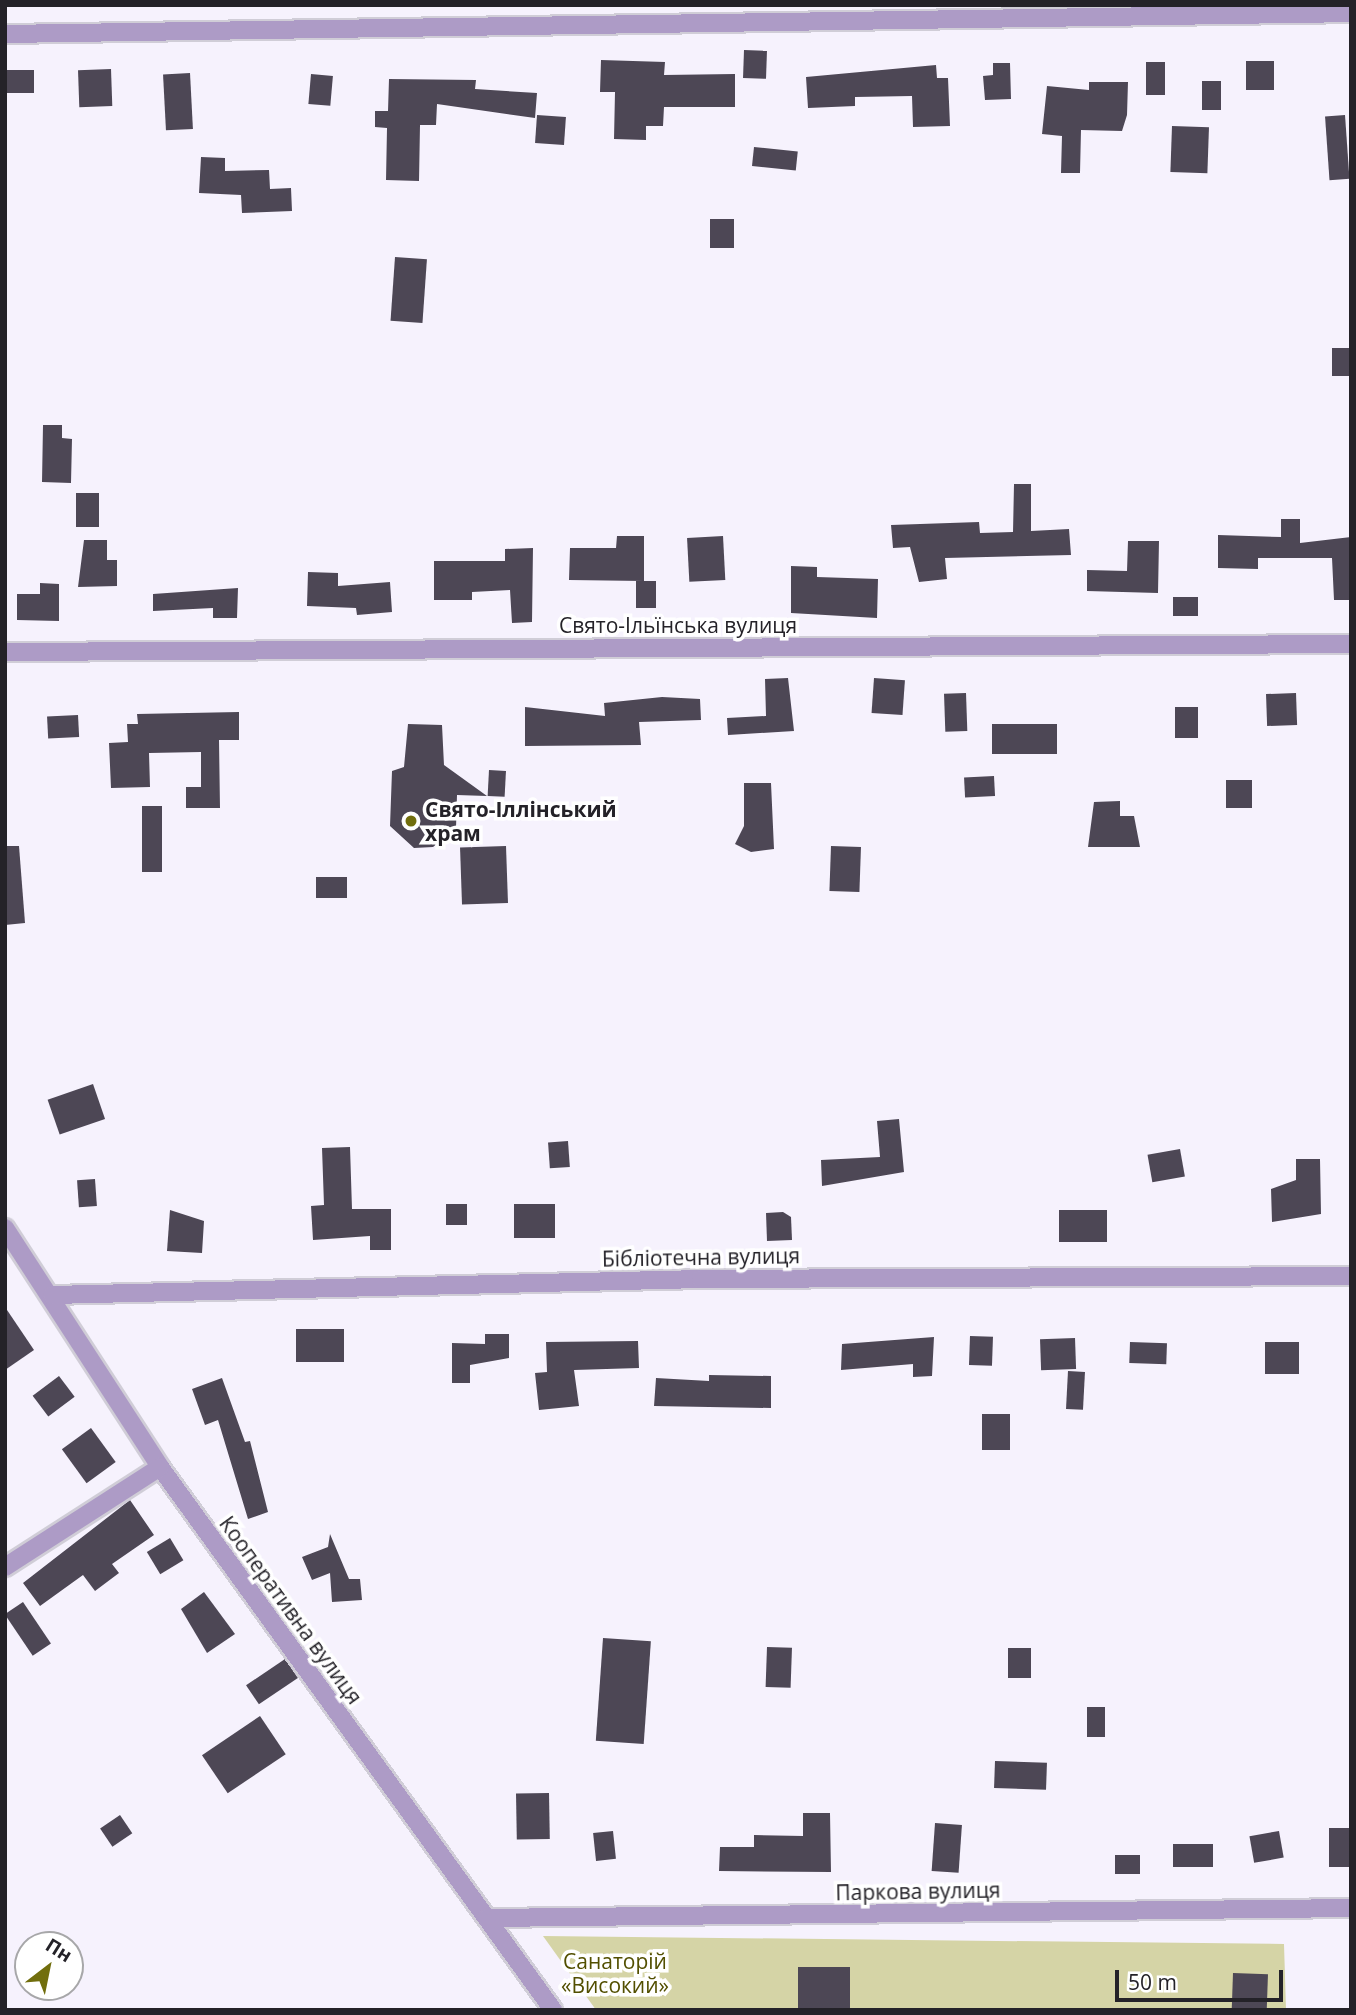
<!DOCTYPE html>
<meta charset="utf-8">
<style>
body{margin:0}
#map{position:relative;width:1356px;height:2015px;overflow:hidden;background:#f6f2fd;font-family:"Open Sans",sans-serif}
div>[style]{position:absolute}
.green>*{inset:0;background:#d5d4a6}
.building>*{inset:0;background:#4d4755;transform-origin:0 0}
.roads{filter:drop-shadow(2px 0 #d0cdd7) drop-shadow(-2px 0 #d0cdd7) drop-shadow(0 2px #d0cdd7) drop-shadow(0 -2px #d0cdd7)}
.minor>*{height:18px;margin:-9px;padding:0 9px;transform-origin:9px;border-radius:9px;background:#ad9bc6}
.dots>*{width:19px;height:19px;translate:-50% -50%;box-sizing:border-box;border:4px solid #fff;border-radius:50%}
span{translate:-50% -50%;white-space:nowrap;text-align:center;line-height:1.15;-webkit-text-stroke:7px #fff;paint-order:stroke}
.street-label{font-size:21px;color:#242228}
.poi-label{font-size:21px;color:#242228;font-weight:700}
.left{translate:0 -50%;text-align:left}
.park-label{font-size:21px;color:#524f00}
.frame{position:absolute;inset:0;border:7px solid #242228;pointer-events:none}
.north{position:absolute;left:14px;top:1931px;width:70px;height:70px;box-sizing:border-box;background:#fff;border:2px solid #a7a7a9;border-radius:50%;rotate:32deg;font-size:19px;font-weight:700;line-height:28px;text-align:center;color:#242228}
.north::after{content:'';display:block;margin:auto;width:24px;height:32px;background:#716e0d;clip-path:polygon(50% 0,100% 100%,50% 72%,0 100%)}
.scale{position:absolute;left:1115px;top:1970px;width:168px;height:32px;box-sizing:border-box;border:4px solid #242228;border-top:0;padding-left:9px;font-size:21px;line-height:24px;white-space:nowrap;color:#242228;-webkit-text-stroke:5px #fff;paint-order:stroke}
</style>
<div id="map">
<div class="green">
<i style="clip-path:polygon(543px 1936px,1284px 1944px,1286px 2010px,596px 2010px)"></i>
</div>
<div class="building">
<i style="left:744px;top:50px;width:23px;height:28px;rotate:2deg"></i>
<i style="clip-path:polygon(601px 60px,665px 62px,664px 75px,735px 74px,735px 107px,664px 107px,663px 126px,646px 126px,646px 140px,614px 139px,615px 92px,600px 92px)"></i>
<i style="left:1246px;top:61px;width:28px;height:29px"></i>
<i style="left:1146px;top:62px;width:19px;height:33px"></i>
<i style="clip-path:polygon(993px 63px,1010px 63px,1011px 99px,985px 100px,983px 76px,993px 75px)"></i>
<i style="clip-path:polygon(936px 65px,937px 78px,948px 78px,950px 126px,913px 127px,912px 96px,855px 97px,855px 106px,808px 108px,806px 77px)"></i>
<i style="left:111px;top:69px;width:37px;height:33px;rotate:88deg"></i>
<i style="left:5px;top:70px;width:29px;height:23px"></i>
<i style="left:190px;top:73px;width:56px;height:27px;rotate:87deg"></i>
<i style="left:311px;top:74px;width:22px;height:30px;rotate:5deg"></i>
<i style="clip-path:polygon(389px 79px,476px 80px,475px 89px,537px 93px,535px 118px,437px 104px,436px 125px,420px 125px,419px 181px,386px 180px,387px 128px,375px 127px,375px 111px,388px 111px)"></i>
<i style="left:1202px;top:81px;width:19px;height:29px"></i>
<i style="clip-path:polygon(1089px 82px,1128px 82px,1127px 115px,1122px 131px,1081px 130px,1080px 173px,1061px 173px,1062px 136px,1042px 134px,1047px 86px,1089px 90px)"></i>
<i style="left:537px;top:115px;width:29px;height:28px;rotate:4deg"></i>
<i style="left:1345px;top:115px;width:64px;height:20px;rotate:86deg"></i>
<i style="left:1172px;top:126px;width:37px;height:46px;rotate:2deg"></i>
<i style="left:754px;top:147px;width:44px;height:19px;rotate:6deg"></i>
<i style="clip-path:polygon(201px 157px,225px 158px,225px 171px,269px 170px,270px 189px,291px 188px,292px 211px,242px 213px,241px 195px,199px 193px)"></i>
<i style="left:710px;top:219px;width:24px;height:29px"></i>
<i style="left:395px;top:257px;width:32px;height:64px;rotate:4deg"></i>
<i style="left:1332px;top:348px;width:19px;height:28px"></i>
<i style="clip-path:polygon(43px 425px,62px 425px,62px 438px,72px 439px,71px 483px,42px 482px)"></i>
<i style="clip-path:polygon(1014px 484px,1031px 484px,1031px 531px,1069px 529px,1071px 555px,945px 558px,947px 579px,919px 582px,910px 547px,893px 548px,891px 525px,979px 522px,980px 533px,1013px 532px)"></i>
<i style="left:76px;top:493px;width:23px;height:34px"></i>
<i style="clip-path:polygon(1281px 519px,1300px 519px,1300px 543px,1351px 537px,1351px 600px,1334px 600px,1332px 558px,1258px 558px,1258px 569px,1218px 568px,1218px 535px,1281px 537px)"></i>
<i style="clip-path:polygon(617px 536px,644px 536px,644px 581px,569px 580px,570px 548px,616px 548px)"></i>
<i style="left:723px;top:536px;width:44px;height:36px;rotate:87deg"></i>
<i style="clip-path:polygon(84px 540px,107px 540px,107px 560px,117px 560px,117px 586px,78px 587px)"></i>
<i style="clip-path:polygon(1128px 541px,1159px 541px,1158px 593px,1087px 591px,1087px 570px,1127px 571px)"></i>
<i style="clip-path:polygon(533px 548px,532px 622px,512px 623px,510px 590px,472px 592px,472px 600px,434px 600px,434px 561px,505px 561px,505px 549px)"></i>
<i style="clip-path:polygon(791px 566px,817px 567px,817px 577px,878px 579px,877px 618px,791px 613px)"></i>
<i style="clip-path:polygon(308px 572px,338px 573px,338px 586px,390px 582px,392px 612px,357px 615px,356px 608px,307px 606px)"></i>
<i style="left:636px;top:581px;width:20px;height:27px"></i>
<i style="clip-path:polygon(40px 583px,59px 584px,59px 621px,17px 620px,17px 594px,40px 594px)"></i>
<i style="clip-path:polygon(238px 588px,237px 618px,213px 618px,213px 608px,153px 611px,153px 594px)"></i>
<i style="left:1198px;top:597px;width:19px;height:25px;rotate:90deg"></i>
<i style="clip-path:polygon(788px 678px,794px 731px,728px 735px,727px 718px,766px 716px,765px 679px)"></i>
<i style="left:874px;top:678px;width:31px;height:35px;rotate:4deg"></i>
<i style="left:966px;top:693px;width:38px;height:22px;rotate:88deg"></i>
<i style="left:1296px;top:693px;width:32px;height:30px;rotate:88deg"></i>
<i style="clip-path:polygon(662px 697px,700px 699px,701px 720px,639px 722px,641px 745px,525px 746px,525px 707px,605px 716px,604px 703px)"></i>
<i style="left:1175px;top:707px;width:23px;height:31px"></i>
<i style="clip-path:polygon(239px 712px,239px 740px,219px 740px,220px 808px,186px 808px,186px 787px,201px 787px,201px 752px,149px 753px,150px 787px,111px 788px,109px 743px,128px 742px,127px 724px,138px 724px,137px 714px)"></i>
<i style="left:78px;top:715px;width:22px;height:31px;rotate:87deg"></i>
<i style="clip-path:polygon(408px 724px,442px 725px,444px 765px,487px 796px,457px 795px,456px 828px,433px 847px,414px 848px,390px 826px,392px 771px,404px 767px)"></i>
<i style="left:1057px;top:724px;width:30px;height:65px;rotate:90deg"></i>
<i style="left:489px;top:770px;width:17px;height:26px;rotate:3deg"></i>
<i style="left:994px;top:776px;width:20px;height:30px;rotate:87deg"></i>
<i style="left:1226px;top:780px;width:26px;height:28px"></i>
<i style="clip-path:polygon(744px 783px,771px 783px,774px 849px,751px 852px,735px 844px,744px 826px)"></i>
<i style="clip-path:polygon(1120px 801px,1120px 816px,1134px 816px,1140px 847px,1088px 847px,1094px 802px)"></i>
<i style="left:142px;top:806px;width:20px;height:66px"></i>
<i style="clip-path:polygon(5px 846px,19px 846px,25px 923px,5px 925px)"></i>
<i style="left:506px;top:846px;width:57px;height:46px;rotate:88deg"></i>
<i style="left:831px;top:846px;width:30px;height:45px;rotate:2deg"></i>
<i style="left:316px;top:877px;width:31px;height:21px"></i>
<i style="left:93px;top:1084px;width:37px;height:48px;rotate:71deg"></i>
<i style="clip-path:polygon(899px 1119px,904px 1172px,822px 1186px,821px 1160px,880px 1157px,877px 1121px)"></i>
<i style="left:568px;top:1141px;width:26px;height:20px;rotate:86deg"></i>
<i style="clip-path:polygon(350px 1147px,352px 1209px,391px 1209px,391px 1250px,370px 1250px,370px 1236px,313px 1240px,311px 1206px,324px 1205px,322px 1148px)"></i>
<i style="left:1180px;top:1149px;width:28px;height:33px;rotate:80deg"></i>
<i style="clip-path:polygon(1296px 1159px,1320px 1159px,1321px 1214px,1272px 1222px,1271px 1189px,1296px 1180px)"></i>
<i style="left:95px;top:1179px;width:27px;height:18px;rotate:86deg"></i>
<i style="left:446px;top:1204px;width:21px;height:21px"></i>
<i style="left:514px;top:1204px;width:41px;height:34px"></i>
<i style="clip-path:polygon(170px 1210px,204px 1221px,202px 1253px,167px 1251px)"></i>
<i style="left:1059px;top:1210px;width:48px;height:32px"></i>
<i style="clip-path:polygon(783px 1212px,791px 1217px,792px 1240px,767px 1241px,766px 1213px)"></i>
<i style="clip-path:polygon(5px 1307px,34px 1350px,5px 1370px)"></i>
<i style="left:296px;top:1329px;width:48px;height:33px"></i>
<i style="clip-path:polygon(485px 1334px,509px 1334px,509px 1358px,470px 1365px,470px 1383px,452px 1383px,452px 1343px,485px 1344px)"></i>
<i style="left:970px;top:1336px;width:23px;height:29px;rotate:2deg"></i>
<i style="clip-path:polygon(934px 1337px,932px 1376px,913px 1377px,913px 1364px,841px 1370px,842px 1344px)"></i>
<i style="left:1075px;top:1338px;width:31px;height:35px;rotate:88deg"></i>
<i style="clip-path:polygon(638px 1341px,639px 1368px,574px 1370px,579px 1406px,539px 1410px,535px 1373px,547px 1372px,546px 1342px)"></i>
<i style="left:1130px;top:1342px;width:37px;height:21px;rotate:2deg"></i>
<i style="left:1299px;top:1342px;width:32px;height:34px;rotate:90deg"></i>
<i style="left:1068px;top:1371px;width:17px;height:38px;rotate:3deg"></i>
<i style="clip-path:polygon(709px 1375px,771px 1376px,771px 1408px,654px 1406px,656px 1378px,709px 1381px)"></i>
<i style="left:59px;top:1376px;width:26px;height:33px;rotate:53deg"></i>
<i style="clip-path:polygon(222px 1378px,245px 1442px,250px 1441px,268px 1512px,248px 1519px,218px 1420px,205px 1425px,192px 1389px)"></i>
<i style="left:982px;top:1414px;width:28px;height:36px"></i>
<i style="left:91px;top:1428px;width:42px;height:36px;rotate:54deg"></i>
<i style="clip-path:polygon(130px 1500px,154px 1535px,112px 1564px,119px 1573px,95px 1591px,83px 1575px,40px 1606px,23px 1583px)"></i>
<i style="clip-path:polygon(330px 1534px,349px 1579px,360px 1579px,362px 1600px,332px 1602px,330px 1573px,312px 1580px,302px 1557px,328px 1547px)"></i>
<i style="left:170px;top:1538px;width:26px;height:27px;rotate:59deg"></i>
<i style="clip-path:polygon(204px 1592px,235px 1634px,207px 1653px,181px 1609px)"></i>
<i style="left:23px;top:1602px;width:50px;height:22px;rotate:56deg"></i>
<i style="left:603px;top:1638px;width:48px;height:103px;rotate:4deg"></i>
<i style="left:767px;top:1647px;width:25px;height:40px;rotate:2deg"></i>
<i style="left:1008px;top:1648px;width:23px;height:30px"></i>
<i style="left:285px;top:1659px;width:23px;height:47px;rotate:56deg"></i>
<i style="left:1087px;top:1707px;width:18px;height:30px"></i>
<i style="left:260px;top:1716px;width:46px;height:70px;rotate:56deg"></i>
<i style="left:995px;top:1761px;width:52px;height:27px;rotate:2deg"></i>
<i style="left:549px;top:1793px;width:46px;height:33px;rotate:89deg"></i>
<i style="clip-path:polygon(803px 1813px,830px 1813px,831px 1872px,719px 1871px,720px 1847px,754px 1847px,754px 1835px,803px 1836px)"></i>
<i style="left:120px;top:1815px;width:22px;height:24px;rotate:56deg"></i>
<i style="left:935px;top:1823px;width:27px;height:48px;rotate:4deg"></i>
<i style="left:1351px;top:1828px;width:39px;height:22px;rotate:90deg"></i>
<i style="left:613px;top:1831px;width:28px;height:20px;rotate:84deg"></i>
<i style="left:1279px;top:1831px;width:27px;height:30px;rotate:80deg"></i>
<i style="left:1173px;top:1844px;width:40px;height:23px"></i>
<i style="left:1115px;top:1855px;width:25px;height:19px"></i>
<i style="left:798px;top:1967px;width:52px;height:43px"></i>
<i style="left:1233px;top:1973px;width:35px;height:37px;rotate:2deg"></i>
</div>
<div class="roads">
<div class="minor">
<i style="left:5px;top:34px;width:1346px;rotate:-0.89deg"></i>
<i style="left:5px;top:652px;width:1346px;rotate:-0.34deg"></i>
<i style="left:5px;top:1228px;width:285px;rotate:57deg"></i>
<i style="left:160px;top:1467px;width:670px;rotate:54.1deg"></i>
<i style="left:52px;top:1295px;width:649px;rotate:-1.41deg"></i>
<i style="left:701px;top:1279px;width:650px;rotate:-0.26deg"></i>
<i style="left:5px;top:1567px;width:184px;rotate:-32.8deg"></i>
<i style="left:487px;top:1918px;width:864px;rotate:-0.66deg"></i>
</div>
</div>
<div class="dots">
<i style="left:411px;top:821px;background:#716e0d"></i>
</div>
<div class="street-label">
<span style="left:678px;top:625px">Свято-Ільїнська вулиця</span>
<span style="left:701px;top:1257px;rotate:-1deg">Бібліотечна вулиця</span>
<span style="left:291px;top:1610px;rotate:54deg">Кооперативна вулиця</span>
<span style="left:918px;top:1891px;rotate:-1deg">Паркова вулиця</span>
</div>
<div class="poi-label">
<span class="left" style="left:425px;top:821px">Свято-Іллінський<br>храм</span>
</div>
<div class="park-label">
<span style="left:615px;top:1973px">Санаторій<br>«Високий»</span>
</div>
<div class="frame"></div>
<div class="north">Пн</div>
<div class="scale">50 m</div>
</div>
